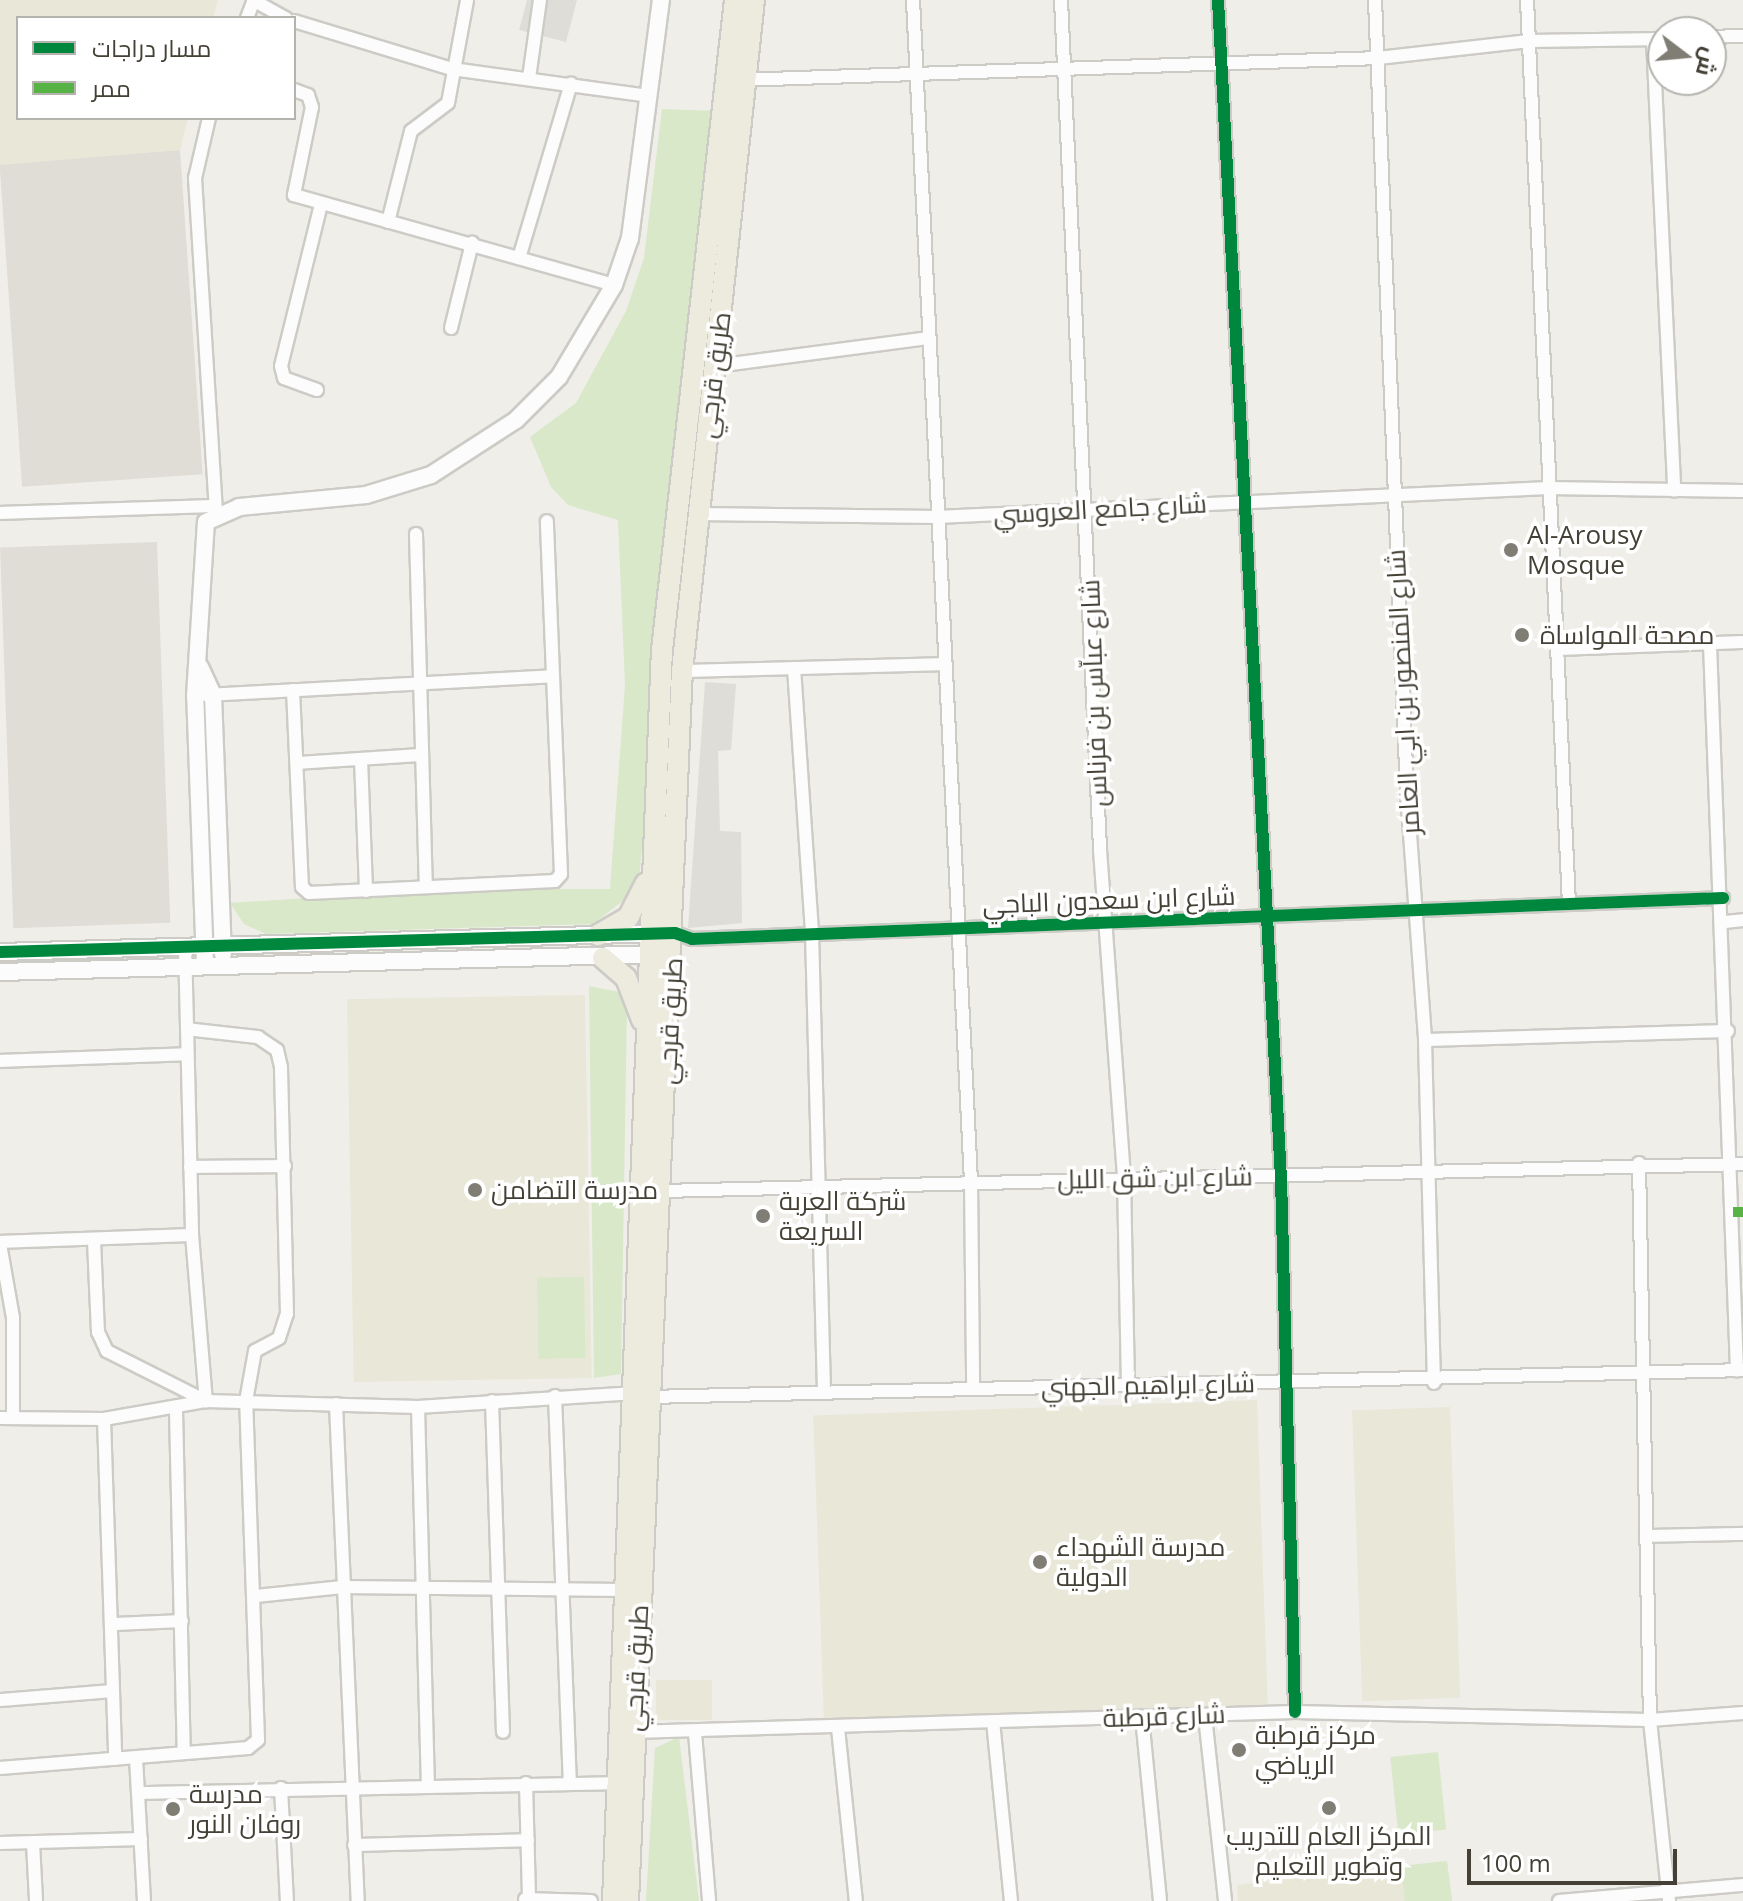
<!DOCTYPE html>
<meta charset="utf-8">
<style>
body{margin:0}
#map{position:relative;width:1743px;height:1901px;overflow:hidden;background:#efeee8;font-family:"Open Sans",Cairo,sans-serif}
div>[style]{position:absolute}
.industrial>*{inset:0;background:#dfddd6;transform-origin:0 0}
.education>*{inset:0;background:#e9e7d8;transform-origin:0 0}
.green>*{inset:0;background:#d8e8c9;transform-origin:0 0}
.parking>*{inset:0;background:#deddd8}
.roads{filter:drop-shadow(2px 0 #cdcbc6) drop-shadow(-2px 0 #cdcbc6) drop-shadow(0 2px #cdcbc6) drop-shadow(0 -2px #cdcbc6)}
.minor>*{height:12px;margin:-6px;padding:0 6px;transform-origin:6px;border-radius:6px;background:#fdfcfc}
.tertiary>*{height:16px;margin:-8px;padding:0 8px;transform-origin:8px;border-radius:8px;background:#fdfcfc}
.trunk>*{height:20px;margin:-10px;padding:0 10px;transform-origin:10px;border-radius:10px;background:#edeade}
.quiet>*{height:10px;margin-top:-5px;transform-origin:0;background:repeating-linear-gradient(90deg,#57b346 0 20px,transparent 0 30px)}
.cycleway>*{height:12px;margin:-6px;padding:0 6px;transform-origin:6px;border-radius:6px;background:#00873e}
.dots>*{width:22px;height:22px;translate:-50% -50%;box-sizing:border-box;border:4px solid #fff;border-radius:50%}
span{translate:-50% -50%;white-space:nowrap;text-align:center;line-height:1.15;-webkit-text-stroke:7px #fff;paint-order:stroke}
.street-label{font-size:26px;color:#444035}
.poi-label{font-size:26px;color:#444035}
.left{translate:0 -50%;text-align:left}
.legend{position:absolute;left:16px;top:16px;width:280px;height:104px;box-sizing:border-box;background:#fff;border:2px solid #b4b3ae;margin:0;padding:10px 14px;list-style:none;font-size:24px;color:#444035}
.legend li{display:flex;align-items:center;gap:16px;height:40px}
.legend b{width:40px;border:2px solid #b4b3ae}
.north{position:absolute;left:1647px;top:16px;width:80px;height:80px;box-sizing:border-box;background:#fff;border:2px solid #b4b3ae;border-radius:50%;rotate:106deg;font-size:22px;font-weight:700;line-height:32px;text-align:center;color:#444035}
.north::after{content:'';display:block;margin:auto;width:28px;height:36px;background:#807d74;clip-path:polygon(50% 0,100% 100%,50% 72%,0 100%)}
.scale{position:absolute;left:1467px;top:1849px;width:210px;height:36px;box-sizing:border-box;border:4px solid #444035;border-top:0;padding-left:10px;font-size:24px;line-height:28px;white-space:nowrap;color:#444035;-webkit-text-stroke:6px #fff;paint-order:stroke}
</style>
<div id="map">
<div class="industrial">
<i style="left:180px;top:150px;width:325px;height:181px;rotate:86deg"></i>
<i style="left:157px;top:542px;width:381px;height:157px;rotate:88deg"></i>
</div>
<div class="education">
<i style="clip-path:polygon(0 0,218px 0,213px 18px,18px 18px,18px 118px,188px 118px,180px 150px,0 165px)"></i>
<i style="left:585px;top:995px;width:383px;height:238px;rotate:89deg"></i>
<i style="left:1257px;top:1400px;width:307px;height:444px;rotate:88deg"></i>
<i style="left:1450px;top:1407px;width:291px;height:98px;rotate:88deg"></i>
<i style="left:712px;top:1680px;width:40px;height:56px;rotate:90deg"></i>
<i style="clip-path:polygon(1447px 1861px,1452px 1901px,1238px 1901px,1237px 1885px)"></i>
</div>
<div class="green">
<i style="clip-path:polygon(662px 109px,714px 111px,638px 889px,593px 924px,266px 934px,244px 924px,230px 903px,449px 889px,610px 889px,625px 685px,618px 520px,568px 505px,551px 487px,530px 437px,576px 403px,626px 311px,644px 258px)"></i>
<i style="clip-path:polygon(589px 986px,619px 992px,627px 1003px,621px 1374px,594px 1378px)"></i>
<i style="left:584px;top:1277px;width:81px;height:47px;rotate:89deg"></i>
<i style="clip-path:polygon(679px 1737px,699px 1901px,646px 1901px,655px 1748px)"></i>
<i style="left:1438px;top:1752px;width:78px;height:48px;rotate:84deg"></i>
<i style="clip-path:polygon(1447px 1861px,1452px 1901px,1405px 1901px,1401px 1866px)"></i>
</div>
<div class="parking">
<i style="clip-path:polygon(527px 0,577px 0,566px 42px,519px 30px)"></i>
<i style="clip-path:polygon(705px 682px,736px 684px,731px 750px,718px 751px,720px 831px,741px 832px,742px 923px,688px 928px)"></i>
</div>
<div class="roads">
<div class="minor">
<i style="left:253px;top:0;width:38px;rotate:29deg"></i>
<i style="left:913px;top:0;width:1182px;rotate:87.19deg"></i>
<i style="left:971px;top:1181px;width:205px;rotate:89.4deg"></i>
<i style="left:1061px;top:0;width:851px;rotate:87.37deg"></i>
<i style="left:1100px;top:850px;width:329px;rotate:85.8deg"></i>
<i style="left:1124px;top:1178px;width:209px;rotate:88.9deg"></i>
<i style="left:1218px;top:0;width:1179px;rotate:86.94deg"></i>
<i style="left:1281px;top:1177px;width:535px;rotate:88.5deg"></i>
<i style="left:1375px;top:0;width:794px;rotate:87.69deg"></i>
<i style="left:1407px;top:793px;width:248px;rotate:85.8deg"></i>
<i style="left:1425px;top:1040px;width:343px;rotate:88.5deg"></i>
<i style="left:1527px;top:0;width:905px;rotate:87.34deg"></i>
<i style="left:247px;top:18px;width:19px;rotate:-69deg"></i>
<i style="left:294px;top:21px;width:165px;rotate:16.9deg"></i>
<i style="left:452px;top:69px;width:200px;rotate:7.8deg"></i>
<i style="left:1711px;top:37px;width:32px;rotate:-2deg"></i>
<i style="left:1653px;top:39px;width:452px;rotate:87.3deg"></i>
<i style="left:529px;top:78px;width:79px;rotate:-82deg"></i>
<i style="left:740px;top:80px;width:638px;rotate:-1.97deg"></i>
<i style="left:1378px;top:58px;width:152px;rotate:-6.4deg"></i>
<i style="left:1529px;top:41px;width:134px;rotate:-0.9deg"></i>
<i style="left:294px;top:90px;width:15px;rotate:20deg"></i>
<i style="left:308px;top:95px;width:13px;rotate:72deg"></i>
<i style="left:312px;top:107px;width:90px;rotate:101.6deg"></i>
<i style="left:294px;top:195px;width:332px;rotate:15.7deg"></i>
<i style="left:209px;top:118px;width:62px;rotate:103.1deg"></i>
<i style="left:195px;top:178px;width:336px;rotate:86.4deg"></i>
<i style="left:388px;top:222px;width:94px;rotate:-75.8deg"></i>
<i style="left:411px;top:131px;width:46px;rotate:-37.1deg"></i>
<i style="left:448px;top:103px;width:105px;rotate:-79.5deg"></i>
<i style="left:519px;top:258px;width:182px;rotate:-73.4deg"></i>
<i style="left:451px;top:328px;width:88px;rotate:-76.1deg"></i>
<i style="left:716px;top:366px;width:215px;rotate:-7.5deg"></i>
<i style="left:317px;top:390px;width:35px;rotate:-160deg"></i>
<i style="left:284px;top:378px;width:12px;rotate:-104deg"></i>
<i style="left:281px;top:366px;width:167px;rotate:-76.1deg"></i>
<i style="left:0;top:513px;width:215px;rotate:-1.9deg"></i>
<i style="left:696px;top:514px;width:241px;rotate:0.7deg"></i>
<i style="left:937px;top:517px;width:612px;rotate:-2.72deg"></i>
<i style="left:1548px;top:488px;width:195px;rotate:0.9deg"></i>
<i style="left:416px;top:534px;width:352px;rotate:88.4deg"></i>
<i style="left:1710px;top:644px;width:727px;rotate:87.87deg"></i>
<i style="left:1558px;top:649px;width:185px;rotate:-2.2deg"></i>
<i style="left:794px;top:668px;width:266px;rotate:86.1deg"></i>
<i style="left:812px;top:933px;width:459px;rotate:88.5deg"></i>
<i style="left:682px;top:671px;width:260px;rotate:-1.5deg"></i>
<i style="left:293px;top:690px;width:197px;rotate:87.4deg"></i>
<i style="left:302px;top:887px;width:9px;rotate:41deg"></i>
<i style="left:309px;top:893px;width:246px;rotate:-2.8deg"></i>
<i style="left:555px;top:881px;width:9px;rotate:-49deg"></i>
<i style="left:561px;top:874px;width:353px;rotate:-92.3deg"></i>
<i style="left:206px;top:695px;width:347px;rotate:-3.1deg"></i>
<i style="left:361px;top:759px;width:132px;rotate:87.8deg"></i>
<i style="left:297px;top:763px;width:125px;rotate:-3.7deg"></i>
<i style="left:1725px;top:922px;width:18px;rotate:-6deg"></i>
<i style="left:675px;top:933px;width:18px;rotate:19deg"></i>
<i style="left:692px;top:939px;width:1032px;rotate:-2.28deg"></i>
<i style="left:185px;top:945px;width:290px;rotate:88.6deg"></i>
<i style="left:192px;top:1235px;width:167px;rotate:85.2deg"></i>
<i style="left:1425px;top:1040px;width:303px;rotate:-1.7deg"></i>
<i style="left:0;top:1061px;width:187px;rotate:-2.1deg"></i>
<i style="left:1639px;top:1163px;width:557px;rotate:88.87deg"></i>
<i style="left:1650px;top:1720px;width:182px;rotate:84deg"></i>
<i style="left:190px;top:1167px;width:95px;rotate:-0.6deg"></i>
<i style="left:662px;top:1191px;width:1081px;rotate:-1.43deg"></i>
<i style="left:94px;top:1241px;width:91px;rotate:87.5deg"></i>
<i style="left:98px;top:1332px;width:21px;rotate:65deg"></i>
<i style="left:107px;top:1351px;width:111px;rotate:26.8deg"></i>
<i style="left:0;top:1242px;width:192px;rotate:-2.1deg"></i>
<i style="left:0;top:1244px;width:75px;rotate:80deg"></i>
<i style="left:13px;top:1318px;width:99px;rotate:90deg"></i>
<i style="left:555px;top:1396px;width:386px;rotate:87.8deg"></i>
<i style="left:649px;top:1397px;width:1094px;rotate:-1.41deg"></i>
<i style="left:492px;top:1401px;width:331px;rotate:88.1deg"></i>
<i style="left:336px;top:1404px;width:497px;rotate:87.5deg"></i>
<i style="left:418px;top:1407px;width:379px;rotate:88.5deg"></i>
<i style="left:176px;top:1410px;width:343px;rotate:88.7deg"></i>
<i style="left:0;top:1418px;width:104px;rotate:0.6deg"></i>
<i style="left:104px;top:1419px;width:104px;rotate:-10deg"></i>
<i style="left:206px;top:1401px;width:212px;rotate:1.6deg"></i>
<i style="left:418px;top:1407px;width:214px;rotate:-3.7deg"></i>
<i style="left:104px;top:1419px;width:340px;rotate:88.1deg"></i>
<i style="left:1646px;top:1536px;width:97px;rotate:-1.2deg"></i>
<i style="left:256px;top:1596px;width:87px;rotate:-5.9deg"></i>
<i style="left:343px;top:1587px;width:281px;rotate:0.6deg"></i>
<i style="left:115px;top:1624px;width:67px;rotate:-2.6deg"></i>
<i style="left:0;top:1700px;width:113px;rotate:-4.6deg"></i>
<i style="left:1205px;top:1716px;width:186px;rotate:83.8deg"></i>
<i style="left:1142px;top:1717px;width:185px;rotate:84.4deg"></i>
<i style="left:993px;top:1721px;width:181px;rotate:84.3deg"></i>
<i style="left:838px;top:1728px;width:174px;rotate:84.1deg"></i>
<i style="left:633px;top:1732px;width:662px;rotate:-1.73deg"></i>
<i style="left:1295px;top:1712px;width:355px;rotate:1.3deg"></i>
<i style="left:1650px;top:1720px;width:93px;rotate:-4.3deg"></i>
<i style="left:695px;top:1733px;width:169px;rotate:85.2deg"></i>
<i style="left:136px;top:1758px;width:143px;rotate:86.8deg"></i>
<i style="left:0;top:1768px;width:249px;rotate:-4.6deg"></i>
<i style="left:248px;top:1748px;width:13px;rotate:-39deg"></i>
<i style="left:258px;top:1740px;width:339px;rotate:-92deg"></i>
<i style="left:246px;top:1401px;width:51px;rotate:-79.8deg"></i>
<i style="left:255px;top:1351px;width:27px;rotate:-28deg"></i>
<i style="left:279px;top:1338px;width:25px;rotate:-72deg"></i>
<i style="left:287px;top:1314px;width:247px;rotate:-91.4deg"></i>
<i style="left:281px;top:1067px;width:17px;rotate:-103deg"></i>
<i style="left:277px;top:1050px;width:23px;rotate:-146deg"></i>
<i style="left:258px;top:1037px;width:71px;rotate:-173.6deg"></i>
<i style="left:526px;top:1783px;width:114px;rotate:88.5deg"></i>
<i style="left:281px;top:1788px;width:113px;rotate:87deg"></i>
<i style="left:142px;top:1793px;width:475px;rotate:-1.2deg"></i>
<i style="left:0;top:1843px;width:141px;rotate:-1.6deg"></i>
<i style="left:33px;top:1843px;width:58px;rotate:87deg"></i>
<i style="left:354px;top:1845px;width:174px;rotate:-1.6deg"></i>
<i style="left:525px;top:1899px;width:66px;rotate:1.7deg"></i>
<i style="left:1559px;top:1901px;width:185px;rotate:-5deg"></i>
</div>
<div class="tertiary">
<i style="left:200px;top:667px;width:31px;rotate:65deg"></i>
<i style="left:213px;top:695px;width:259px;rotate:87.8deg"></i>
<i style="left:0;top:952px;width:662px;rotate:-1.64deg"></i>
<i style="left:205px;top:964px;width:268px;rotate:-92.1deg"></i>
<i style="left:195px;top:696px;width:174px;rotate:-86.4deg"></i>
<i style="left:206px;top:522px;width:36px;rotate:-24deg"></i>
<i style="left:239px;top:507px;width:128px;rotate:-5.4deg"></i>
<i style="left:366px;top:495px;width:68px;rotate:-17.1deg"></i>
<i style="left:431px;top:475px;width:101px;rotate:-32.9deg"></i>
<i style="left:516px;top:420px;width:61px;rotate:-45deg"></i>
<i style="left:559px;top:377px;width:107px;rotate:-59.1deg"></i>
<i style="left:614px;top:285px;width:50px;rotate:-71.2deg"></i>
<i style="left:630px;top:238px;width:240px;rotate:-82.6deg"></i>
<i style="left:0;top:972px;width:662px;rotate:-1.56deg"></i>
</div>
<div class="trunk">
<i style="left:598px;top:935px;width:34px;rotate:-30deg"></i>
<i style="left:628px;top:918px;width:39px;rotate:-63deg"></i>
<i style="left:603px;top:958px;width:30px;rotate:41deg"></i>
<i style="left:626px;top:978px;width:45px;rotate:69.1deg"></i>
<i style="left:613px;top:1901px;width:1252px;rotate:-87.76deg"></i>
<i style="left:662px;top:650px;width:654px;rotate:-83.59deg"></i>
<i style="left:628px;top:1901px;width:1231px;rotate:-87.49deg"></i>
<i style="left:682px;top:671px;width:675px;rotate:-83.88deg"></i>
</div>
</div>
<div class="quiet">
<i style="left:1733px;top:1212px;width:10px"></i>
</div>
<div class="cycleway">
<i style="left:1218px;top:0;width:1179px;rotate:86.94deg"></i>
<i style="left:1281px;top:1177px;width:535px;rotate:88.5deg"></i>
<i style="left:0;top:952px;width:675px;rotate:-1.61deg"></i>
<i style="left:675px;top:933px;width:18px;rotate:19deg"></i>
<i style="left:692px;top:939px;width:1032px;rotate:-2.28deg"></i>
</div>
<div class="dots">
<i style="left:1511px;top:550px;background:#807d74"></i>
<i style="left:1522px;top:635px;background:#807d74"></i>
<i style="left:475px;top:1190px;background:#807d74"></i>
<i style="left:763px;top:1216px;background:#807d74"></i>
<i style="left:1040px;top:1562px;background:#807d74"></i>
<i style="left:1239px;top:1750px;background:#807d74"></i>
<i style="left:1329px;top:1808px;background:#807d74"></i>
<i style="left:173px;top:1809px;background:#807d74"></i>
</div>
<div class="street-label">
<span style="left:714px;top:375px;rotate:-83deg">طريق قرجي</span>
<span style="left:1100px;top:509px;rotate:-3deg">شارع جامع العروسي</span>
<span style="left:1403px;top:692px;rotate:-93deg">شارع المنصور بن ابي العامر</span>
<span style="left:1094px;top:693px;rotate:-92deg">شارع عباّس بن فرناس</span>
<span style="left:1109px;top:900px;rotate:-2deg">شارع ابن سعدون الباجي</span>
<span style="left:670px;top:1021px;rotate:-87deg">طريق قرجي</span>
<span style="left:1155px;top:1178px;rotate:-1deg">شارع ابن شق الليل</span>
<span style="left:1148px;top:1385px;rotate:-1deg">شارع ابراهيم الجهني</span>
<span style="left:636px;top:1668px;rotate:-87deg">طريق قرجي</span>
<span style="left:1164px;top:1716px;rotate:-2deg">شارع قرطبة</span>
</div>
<div class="poi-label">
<span class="left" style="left:1527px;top:550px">Al-Arousy<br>Mosque</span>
<span class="left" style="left:1540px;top:635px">مصحة المواساة</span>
<span class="left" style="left:491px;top:1190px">مدرسة التضامن</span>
<span class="left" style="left:779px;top:1216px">شركة العربة<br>السريعة</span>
<span class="left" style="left:1056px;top:1562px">مدرسة الشهداء<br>الدولية</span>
<span class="left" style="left:1255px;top:1750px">مركز قرطبة<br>الرياضي</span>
<span class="left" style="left:189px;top:1809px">مدرسة<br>روفان النور</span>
<span style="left:1329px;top:1851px">المركز العام للتدريب<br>وتطوير التعليم</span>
</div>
<ul class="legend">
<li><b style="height:10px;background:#00873e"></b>مسار دراجات</li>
<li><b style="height:10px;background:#57b346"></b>ممر</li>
</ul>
<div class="north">ش</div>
<div class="scale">100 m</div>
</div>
